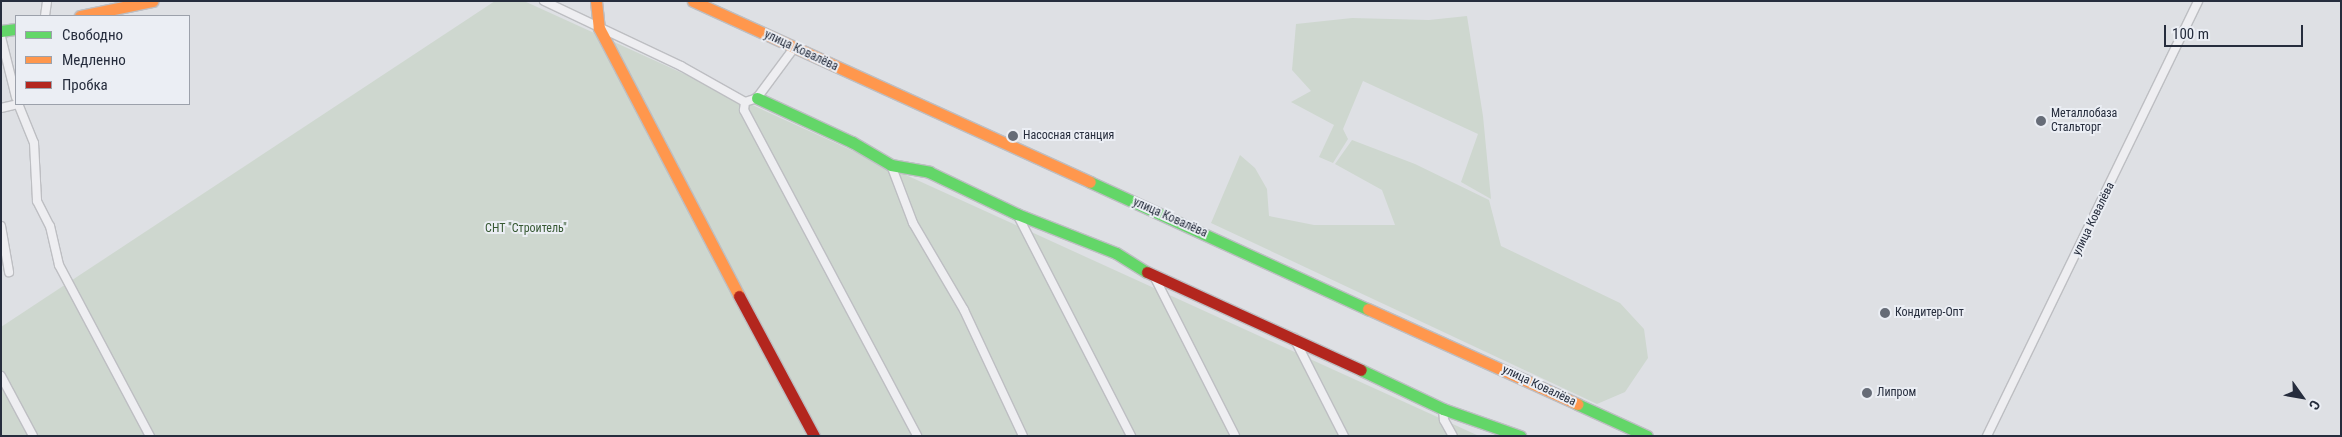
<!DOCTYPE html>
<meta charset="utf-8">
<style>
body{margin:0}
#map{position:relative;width:2342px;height:437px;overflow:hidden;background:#dee0e4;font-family:"Roboto Condensed",sans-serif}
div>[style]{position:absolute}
.green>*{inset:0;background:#ced7cf}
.roads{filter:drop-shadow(1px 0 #bdbec2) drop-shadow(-1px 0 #bdbec2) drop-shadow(0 1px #bdbec2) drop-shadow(0 -1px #bdbec2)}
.street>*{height:8px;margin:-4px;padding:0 4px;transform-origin:4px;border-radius:4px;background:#eeeef1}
.fast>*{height:11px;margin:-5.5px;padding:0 5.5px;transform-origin:5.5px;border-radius:5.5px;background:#63d668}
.slow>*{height:11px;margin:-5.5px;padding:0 5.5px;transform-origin:5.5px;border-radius:5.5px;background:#ff974d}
.jam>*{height:11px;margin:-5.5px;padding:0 5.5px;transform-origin:5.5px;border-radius:5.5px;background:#b3261e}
.dots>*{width:14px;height:14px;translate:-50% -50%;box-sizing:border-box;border:2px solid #ebeef4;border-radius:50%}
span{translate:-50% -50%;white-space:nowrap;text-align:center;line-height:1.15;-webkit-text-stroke:4px #ebeef4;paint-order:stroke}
.street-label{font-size:12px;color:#262d3d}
.poi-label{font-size:12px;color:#262d3d}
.left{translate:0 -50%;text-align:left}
.park-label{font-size:12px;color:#375933}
.frame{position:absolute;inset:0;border:2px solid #262d3d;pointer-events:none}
.legend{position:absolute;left:15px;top:15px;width:175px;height:90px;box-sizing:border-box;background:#ebeef4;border:1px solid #9ca1ab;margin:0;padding:6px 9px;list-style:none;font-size:15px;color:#262d3d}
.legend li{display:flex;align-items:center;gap:10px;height:25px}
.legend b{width:25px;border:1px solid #9ca1ab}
.north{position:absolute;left:2277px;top:372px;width:50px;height:50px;-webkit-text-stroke:4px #ebeef4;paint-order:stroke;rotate:122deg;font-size:14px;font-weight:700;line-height:20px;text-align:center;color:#262d3d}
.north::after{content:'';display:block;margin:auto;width:18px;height:22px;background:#262d3d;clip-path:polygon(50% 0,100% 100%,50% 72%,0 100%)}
.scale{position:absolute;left:2164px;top:25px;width:139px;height:22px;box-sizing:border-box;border:2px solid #262d3d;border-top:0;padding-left:6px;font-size:15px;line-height:18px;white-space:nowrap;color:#262d3d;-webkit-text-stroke:4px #ebeef4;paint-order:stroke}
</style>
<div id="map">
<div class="green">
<i style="clip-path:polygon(495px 1px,524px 1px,1479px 436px,1px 436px,1px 327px)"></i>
<i style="clip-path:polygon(1467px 16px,1483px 116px,1491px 199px,1461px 182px,1478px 134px,1363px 81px,1343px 129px,1348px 139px,1333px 163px,1319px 157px,1334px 125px,1291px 102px,1311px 91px,1292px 70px,1296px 24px,1352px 18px,1429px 20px)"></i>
<i style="clip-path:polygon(1352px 140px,1415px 164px,1489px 200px,1501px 246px,1620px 303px,1644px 329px,1648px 358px,1625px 392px,1597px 404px,1211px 223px,1240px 155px,1255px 168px,1267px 189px,1269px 216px,1314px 225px,1395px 225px,1382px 190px,1335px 164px)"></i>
</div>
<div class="roads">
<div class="street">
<i style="left:544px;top:1px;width:152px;rotate:25.4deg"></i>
<i style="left:681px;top:66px;width:73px;rotate:29.4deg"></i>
<i style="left:745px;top:102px;width:13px;rotate:-18deg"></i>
<i style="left:757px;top:98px;width:62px;rotate:-53.5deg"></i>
<i style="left:45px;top:16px;width:15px;rotate:-82deg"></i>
<i style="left:1px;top:37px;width:62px;rotate:76deg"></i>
<i style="left:745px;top:102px;width:8px;rotate:97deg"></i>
<i style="left:744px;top:110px;width:369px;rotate:62deg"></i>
<i style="left:19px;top:106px;width:40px;rotate:68deg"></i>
<i style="left:34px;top:143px;width:58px;rotate:87deg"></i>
<i style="left:37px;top:201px;width:28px;rotate:63deg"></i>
<i style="left:50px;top:226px;width:40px;rotate:77deg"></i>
<i style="left:59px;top:265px;width:194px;rotate:62deg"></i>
<i style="left:1px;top:108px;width:17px;rotate:-13deg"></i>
<i style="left:891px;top:165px;width:62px;rotate:69.2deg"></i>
<i style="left:913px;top:223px;width:101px;rotate:59.6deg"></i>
<i style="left:964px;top:310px;width:139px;rotate:64.9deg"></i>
<i style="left:1017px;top:214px;width:250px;rotate:62.8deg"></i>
<i style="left:1px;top:226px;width:47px;rotate:80.1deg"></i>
<i style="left:1154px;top:276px;width:179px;rotate:63.1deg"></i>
<i style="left:1294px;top:338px;width:110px;rotate:63deg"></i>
<i style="left:1px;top:376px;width:68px;rotate:61.9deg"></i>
<i style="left:1443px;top:409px;width:11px;rotate:85deg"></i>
<i style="left:1444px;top:420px;width:18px;rotate:61deg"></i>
<i style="left:1987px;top:436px;width:483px;rotate:-64.1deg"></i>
</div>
<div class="fast">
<i style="left:1px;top:31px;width:15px;rotate:-8deg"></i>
<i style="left:757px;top:98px;width:105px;rotate:24.9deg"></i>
<i style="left:852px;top:142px;width:45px;rotate:30.5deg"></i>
<i style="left:891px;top:165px;width:39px;rotate:10deg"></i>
<i style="left:929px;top:172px;width:98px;rotate:25.5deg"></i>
<i style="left:1017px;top:214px;width:106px;rotate:21.5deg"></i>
<i style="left:1116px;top:253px;width:36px;rotate:32deg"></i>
<i style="left:1090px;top:182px;width:306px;rotate:24.6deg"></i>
<i style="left:1361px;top:370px;width:91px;rotate:25.4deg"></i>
<i style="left:1443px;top:409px;width:82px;rotate:19.3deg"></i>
<i style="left:1577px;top:404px;width:77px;rotate:24.6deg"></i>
</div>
<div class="slow">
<i style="left:596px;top:1px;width:27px;rotate:84deg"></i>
<i style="left:599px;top:28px;width:302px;rotate:62.4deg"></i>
<i style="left:693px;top:1px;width:436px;rotate:24.5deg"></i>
<i style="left:80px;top:16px;width:74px;rotate:-11.8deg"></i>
<i style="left:1368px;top:309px;width:230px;rotate:24.4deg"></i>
</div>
<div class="jam">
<i style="left:1147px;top:272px;width:235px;rotate:24.6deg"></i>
<i style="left:739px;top:296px;width:159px;rotate:61.8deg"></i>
</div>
</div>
<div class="dots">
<i style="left:2041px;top:121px;background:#666c77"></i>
<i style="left:1013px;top:136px;background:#666c77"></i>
<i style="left:1885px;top:313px;background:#666c77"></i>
<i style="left:1867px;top:393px;background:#666c77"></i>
</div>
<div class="street-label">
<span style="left:801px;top:51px;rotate:25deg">улица Ковалёва</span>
<span style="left:1170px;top:218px;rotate:24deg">улица Ковалёва</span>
<span style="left:2094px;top:219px;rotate:-64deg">улица Ковалёва</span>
<span style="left:1539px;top:386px;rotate:25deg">улица Ковалёва</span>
</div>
<div class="poi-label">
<span class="left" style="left:2051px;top:121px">Металлобаза<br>Стальторг</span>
<span class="left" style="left:1023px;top:136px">Насосная станция</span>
<span class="left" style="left:1895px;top:313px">Кондитер-Опт</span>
<span class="left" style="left:1877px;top:393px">Липром</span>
</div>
<div class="park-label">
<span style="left:526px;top:229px">СНТ "Строитель"</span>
</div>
<div class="frame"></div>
<ul class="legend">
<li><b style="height:6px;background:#63d668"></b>Свободно</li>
<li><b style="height:6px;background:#ff974d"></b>Медленно</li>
<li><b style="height:6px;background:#b3261e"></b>Пробка</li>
</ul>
<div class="north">С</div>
<div class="scale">100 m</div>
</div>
